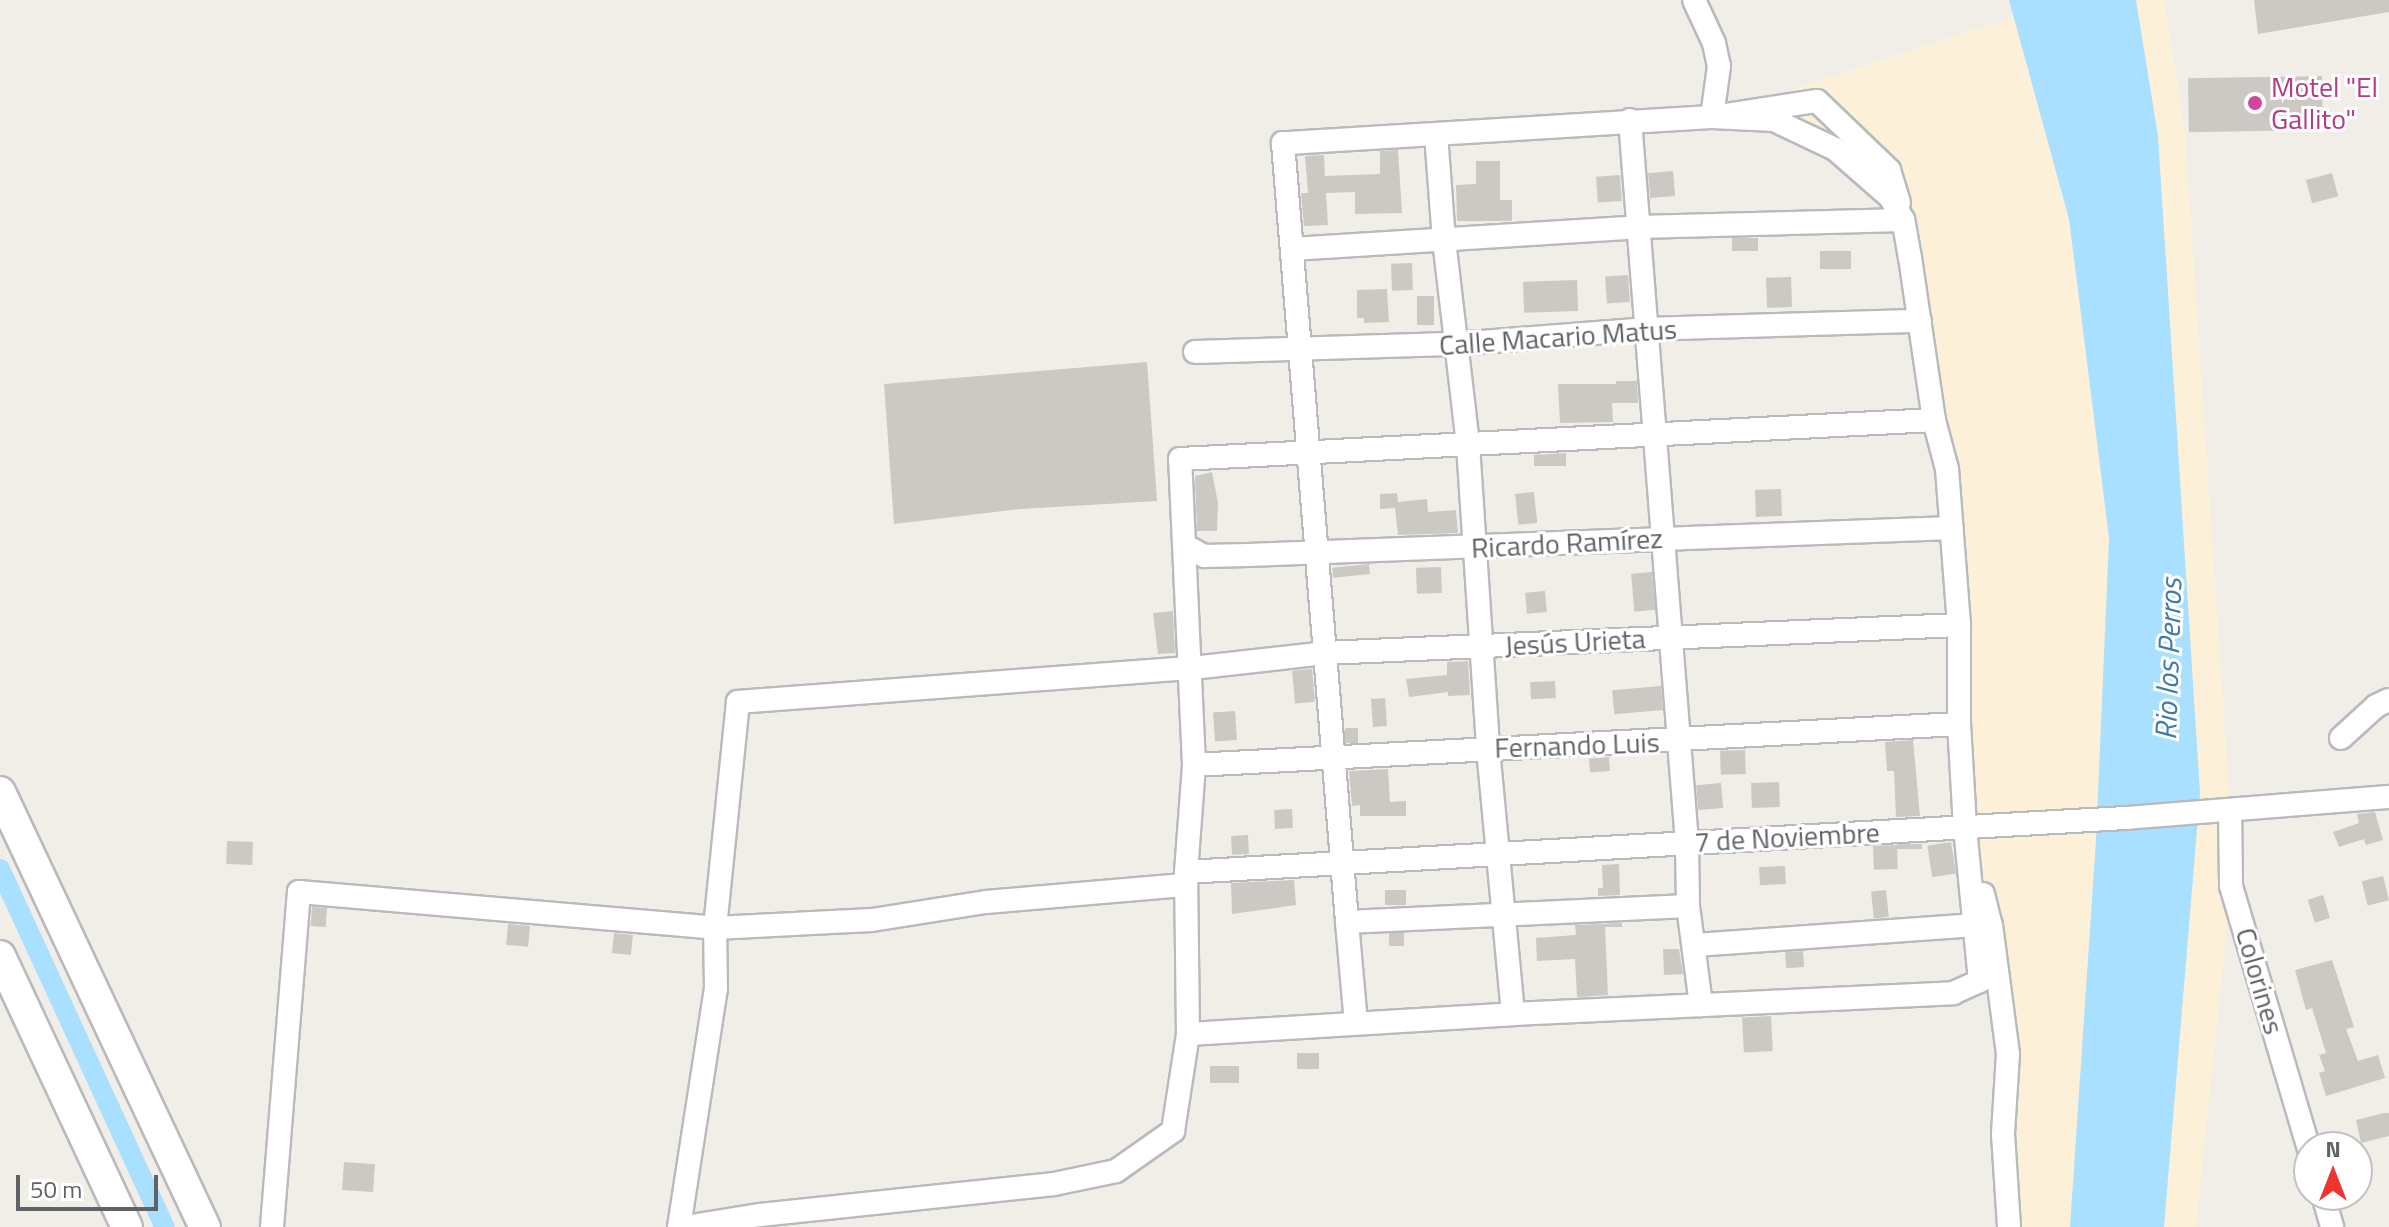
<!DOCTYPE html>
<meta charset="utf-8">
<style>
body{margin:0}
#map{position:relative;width:2389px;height:1227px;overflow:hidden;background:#f1eee7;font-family:"Titillium Web",sans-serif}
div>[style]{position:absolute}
.sand>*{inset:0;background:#fcf1d8}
.water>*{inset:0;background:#a9dfff}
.canal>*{height:20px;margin:-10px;padding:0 10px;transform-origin:10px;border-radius:10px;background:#a9dfff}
.building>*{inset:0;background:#ccc9c4;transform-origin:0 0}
.roads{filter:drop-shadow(2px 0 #b8babe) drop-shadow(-2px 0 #b8babe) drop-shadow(0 2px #b8babe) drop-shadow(0 -2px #b8babe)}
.street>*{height:22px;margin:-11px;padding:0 11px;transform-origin:11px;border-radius:11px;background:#fff}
.secondary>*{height:30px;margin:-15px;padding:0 15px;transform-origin:15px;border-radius:15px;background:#fff}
.dots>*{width:22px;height:22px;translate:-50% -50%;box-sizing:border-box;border:4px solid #fff;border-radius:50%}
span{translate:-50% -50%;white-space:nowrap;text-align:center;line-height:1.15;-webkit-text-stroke:6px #fff;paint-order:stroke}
.hotel-label{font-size:28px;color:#b23c85}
.left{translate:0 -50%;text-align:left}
.street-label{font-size:28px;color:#5f6368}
.water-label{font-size:30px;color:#3f7aad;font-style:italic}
.north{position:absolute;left:2293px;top:1131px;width:80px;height:80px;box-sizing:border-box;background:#fff;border:2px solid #bfc1c3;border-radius:50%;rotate:0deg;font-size:22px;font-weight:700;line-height:32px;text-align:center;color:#5f6368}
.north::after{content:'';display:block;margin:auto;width:28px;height:36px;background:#ee3431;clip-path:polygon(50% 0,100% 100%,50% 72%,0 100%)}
.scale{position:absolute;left:16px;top:1175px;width:142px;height:36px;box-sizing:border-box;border:4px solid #5f6368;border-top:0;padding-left:10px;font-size:24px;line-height:28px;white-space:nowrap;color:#5f6368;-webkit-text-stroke:6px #fff;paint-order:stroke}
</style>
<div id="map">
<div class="sand">
<i style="clip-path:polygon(2064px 0,2164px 0,2185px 132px,2230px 810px,2231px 886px,2196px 1227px,2009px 1227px,2008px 1054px,1965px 827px,1947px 469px,1891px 198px,1774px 120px,1712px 117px)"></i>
</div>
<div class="water">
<i style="clip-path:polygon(2009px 0,2136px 0,2158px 136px,2200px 793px,2164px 1227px,2070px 1227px,2096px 840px,2109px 538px,2069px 219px)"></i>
</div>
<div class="canal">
<i style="left:0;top:869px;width:394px;rotate:65.3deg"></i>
</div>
<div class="building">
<i style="clip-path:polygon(2254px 0,2389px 0,2389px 12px,2258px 34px)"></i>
<i style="left:2322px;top:76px;width:54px;height:134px;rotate:89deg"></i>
<i style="clip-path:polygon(1398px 150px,1402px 213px,1355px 214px,1355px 192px,1326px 193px,1328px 225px,1304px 226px,1301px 193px,1308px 193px,1305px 156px,1324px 155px,1325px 176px,1380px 174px,1380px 151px)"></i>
<i style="clip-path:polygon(1476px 161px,1500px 161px,1500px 200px,1512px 200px,1512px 221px,1457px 221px,1456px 185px,1476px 184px)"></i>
<i style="left:1673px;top:171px;width:25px;height:25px;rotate:85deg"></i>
<i style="left:2332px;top:173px;width:24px;height:27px;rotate:75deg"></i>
<i style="left:1620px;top:175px;width:26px;height:24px;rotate:86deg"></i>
<i style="left:1732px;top:238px;width:26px;height:13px"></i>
<i style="left:1851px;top:251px;width:18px;height:31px;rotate:90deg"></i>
<i style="left:1412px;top:263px;width:27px;height:21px;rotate:88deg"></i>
<i style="left:1628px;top:275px;width:27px;height:23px;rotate:86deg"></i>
<i style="left:1791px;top:277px;width:30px;height:25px;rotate:88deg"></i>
<i style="left:1577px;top:280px;width:31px;height:54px;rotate:88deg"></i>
<i style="clip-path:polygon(1387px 289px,1389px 322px,1364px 323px,1364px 318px,1357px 318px,1357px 290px)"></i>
<i style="left:1417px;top:296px;width:17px;height:29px"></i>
<i style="clip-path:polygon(1147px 362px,1157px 501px,1021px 509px,894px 524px,884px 384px)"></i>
<i style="clip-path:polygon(1616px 381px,1637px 381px,1638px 403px,1612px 403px,1613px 422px,1560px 423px,1558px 384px,1616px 384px)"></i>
<i style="clip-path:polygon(1566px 453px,1566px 466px,1534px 466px,1534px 455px)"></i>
<i style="clip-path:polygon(1212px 472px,1218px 503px,1217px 531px,1197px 531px,1195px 476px)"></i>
<i style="left:1781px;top:489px;width:27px;height:26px;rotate:88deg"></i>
<i style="left:1534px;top:492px;width:31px;height:19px;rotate:84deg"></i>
<i style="clip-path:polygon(1397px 493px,1398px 502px,1427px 499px,1428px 512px,1456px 510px,1458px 533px,1398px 535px,1395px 508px,1380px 509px,1380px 494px)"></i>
<i style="left:1369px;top:564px;width:10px;height:37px;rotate:84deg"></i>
<i style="left:1441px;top:567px;width:26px;height:25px;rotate:88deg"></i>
<i style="left:1652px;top:572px;width:38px;height:21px;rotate:85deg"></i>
<i style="left:1545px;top:591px;width:21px;height:20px;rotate:85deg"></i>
<i style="clip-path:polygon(1173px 611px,1175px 653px,1158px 654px,1153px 613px)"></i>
<i style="clip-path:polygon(1468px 661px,1470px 695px,1448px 696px,1448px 692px,1409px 697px,1406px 679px,1447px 675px,1447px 662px)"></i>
<i style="left:1312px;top:669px;width:33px;height:20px;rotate:85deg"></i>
<i style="left:1555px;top:681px;width:17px;height:25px;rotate:87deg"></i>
<i style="left:1661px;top:686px;width:24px;height:49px;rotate:85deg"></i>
<i style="left:1385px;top:698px;width:28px;height:14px;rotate:86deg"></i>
<i style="left:1235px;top:711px;width:29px;height:22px;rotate:86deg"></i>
<i style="left:1345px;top:728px;width:13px;height:15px"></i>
<i style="clip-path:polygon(1913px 740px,1920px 816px,1896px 817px,1894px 771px,1887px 771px,1885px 742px)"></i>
<i style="left:1745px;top:750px;width:24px;height:25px;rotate:88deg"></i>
<i style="left:1609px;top:757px;width:14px;height:20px;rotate:86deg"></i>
<i style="clip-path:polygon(1388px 769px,1390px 802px,1406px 801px,1406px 816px,1360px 816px,1360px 805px,1352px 806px,1349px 771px)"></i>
<i style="left:1779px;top:782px;width:25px;height:28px;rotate:88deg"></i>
<i style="left:1721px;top:783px;width:25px;height:25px;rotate:85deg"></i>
<i style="left:1292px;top:809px;width:19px;height:18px;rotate:87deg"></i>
<i style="clip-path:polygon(2375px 812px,2383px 840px,2366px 845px,2364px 839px,2339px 847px,2333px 832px,2359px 823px,2357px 814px)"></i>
<i style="left:1248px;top:835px;width:19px;height:17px;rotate:87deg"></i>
<i style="left:227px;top:841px;width:26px;height:23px;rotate:2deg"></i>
<i style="left:1951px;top:842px;width:32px;height:24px;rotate:81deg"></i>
<i style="left:1922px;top:844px;width:5px;height:25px;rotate:90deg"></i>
<i style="left:1897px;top:845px;width:24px;height:24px;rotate:88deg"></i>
<i style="clip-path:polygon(1619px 864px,1620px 895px,1598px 896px,1598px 888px,1603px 888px,1602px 865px)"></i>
<i style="left:1785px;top:866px;width:18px;height:26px;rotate:87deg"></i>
<i style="left:2383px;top:876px;width:25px;height:22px;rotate:76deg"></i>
<i style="clip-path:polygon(1294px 880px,1296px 905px,1232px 914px,1231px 883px)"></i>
<i style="left:1406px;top:890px;width:15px;height:21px;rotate:90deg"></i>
<i style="left:1886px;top:890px;width:27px;height:15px;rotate:84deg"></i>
<i style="left:2323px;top:895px;width:24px;height:16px;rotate:73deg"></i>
<i style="left:312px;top:907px;width:15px;height:19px;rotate:4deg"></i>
<i style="clip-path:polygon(1622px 923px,1622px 927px,1605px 927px,1608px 995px,1577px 997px,1575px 959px,1537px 961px,1536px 938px,1576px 935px,1575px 925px)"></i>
<i style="left:508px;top:924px;width:22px;height:21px;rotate:5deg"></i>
<i style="left:614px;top:933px;width:19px;height:20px;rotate:6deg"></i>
<i style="left:1404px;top:933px;width:13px;height:15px;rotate:90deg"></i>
<i style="clip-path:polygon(1663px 949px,1679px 949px,1683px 974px,1664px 975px)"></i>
<i style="left:1803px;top:951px;width:16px;height:18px;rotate:86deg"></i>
<i style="clip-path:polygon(2332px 960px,2354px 1027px,2346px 1029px,2358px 1061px,2378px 1055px,2385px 1078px,2326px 1096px,2319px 1073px,2325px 1071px,2319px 1055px,2326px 1053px,2312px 1008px,2306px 1010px,2295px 970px)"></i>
<i style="left:1771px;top:1016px;width:35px;height:29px;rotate:87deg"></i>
<i style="left:1297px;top:1053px;width:22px;height:16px"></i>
<i style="left:1210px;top:1066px;width:29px;height:17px"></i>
<i style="clip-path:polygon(2384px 1113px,2389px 1113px,2389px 1136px,2361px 1143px,2356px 1120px)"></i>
<i style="left:344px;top:1162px;width:31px;height:28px;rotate:4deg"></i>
</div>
<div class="roads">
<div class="street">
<i style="left:1694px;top:0;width:47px;rotate:65.1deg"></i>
<i style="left:1714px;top:43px;width:24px;rotate:78deg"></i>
<i style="left:1719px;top:66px;width:51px;rotate:97.8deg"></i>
<i style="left:1712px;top:117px;width:106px;rotate:-8.7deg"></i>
<i style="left:1817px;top:101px;width:100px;rotate:43.8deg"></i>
<i style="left:1889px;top:170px;width:34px;rotate:73deg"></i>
<i style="left:1630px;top:120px;width:724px;rotate:85.49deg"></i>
<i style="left:1687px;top:842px;width:64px;rotate:89.1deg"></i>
<i style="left:1688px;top:906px;width:100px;rotate:82.5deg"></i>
<i style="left:1436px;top:134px;width:106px;rotate:85.7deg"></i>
<i style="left:1444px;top:240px;width:206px;rotate:83.3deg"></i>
<i style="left:1468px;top:445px;width:305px;rotate:86.2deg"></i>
<i style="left:1488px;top:749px;width:266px;rotate:84.6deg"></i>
<i style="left:1292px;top:249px;width:347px;rotate:-3.6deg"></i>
<i style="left:1638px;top:227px;width:265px;rotate:-1.5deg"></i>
<i style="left:1195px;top:352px;width:261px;rotate:-1.8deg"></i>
<i style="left:1456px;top:344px;width:190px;rotate:-4.5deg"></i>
<i style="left:1645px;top:329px;width:275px;rotate:-1.7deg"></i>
<i style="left:1186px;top:546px;width:21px;rotate:29deg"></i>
<i style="left:1204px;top:556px;width:44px;rotate:-1.3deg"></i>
<i style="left:1248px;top:555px;width:704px;rotate:-2.2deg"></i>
<i style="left:2341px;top:738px;width:47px;rotate:-42.4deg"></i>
<i style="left:2376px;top:706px;width:14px;rotate:-25deg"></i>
<i style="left:1194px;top:765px;width:766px;rotate:-3.07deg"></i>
<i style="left:2230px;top:810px;width:76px;rotate:89.2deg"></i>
<i style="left:2231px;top:886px;width:274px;rotate:73.5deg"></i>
<i style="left:1186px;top:872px;width:942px;rotate:-3.29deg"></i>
<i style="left:2126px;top:818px;width:264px;rotate:-4.6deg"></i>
<i style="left:1983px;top:894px;width:32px;rotate:76deg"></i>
<i style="left:1991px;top:925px;width:130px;rotate:82.5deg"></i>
<i style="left:2008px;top:1054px;width:80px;rotate:93.6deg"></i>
<i style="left:2003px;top:1134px;width:93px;rotate:86.3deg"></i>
<i style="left:1696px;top:945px;width:280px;rotate:-4.1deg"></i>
<i style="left:1356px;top:1023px;width:101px;rotate:-95.1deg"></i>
<i style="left:1347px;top:922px;width:341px;rotate:-2.7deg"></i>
<i style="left:1188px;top:1034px;width:326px;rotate:-3.5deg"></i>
<i style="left:1513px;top:1014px;width:441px;rotate:-2.7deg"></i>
<i style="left:1953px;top:993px;width:30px;rotate:-24deg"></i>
<i style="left:1980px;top:981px;width:155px;rotate:-95.6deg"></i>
<i style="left:1965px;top:827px;width:103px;rotate:-93.3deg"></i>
<i style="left:1959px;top:724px;width:99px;rotate:-90deg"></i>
<i style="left:1959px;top:625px;width:156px;rotate:-94.4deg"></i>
<i style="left:1947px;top:469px;width:51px;rotate:-104.9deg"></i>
<i style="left:1934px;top:420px;width:164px;rotate:-98.4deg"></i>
<i style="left:1910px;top:258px;width:39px;rotate:-100deg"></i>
<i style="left:1903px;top:220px;width:25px;rotate:-119deg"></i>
<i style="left:1891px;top:198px;width:74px;rotate:-138.8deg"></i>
<i style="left:1835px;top:149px;width:68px;rotate:-154.6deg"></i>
<i style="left:1774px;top:120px;width:62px;rotate:-177.2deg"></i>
<i style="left:1712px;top:117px;width:430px;rotate:176.5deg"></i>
<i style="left:1283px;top:143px;width:782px;rotate:85.3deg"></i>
<i style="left:2323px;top:1195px;width:33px;rotate:74deg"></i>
<i style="left:272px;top:1227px;width:336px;rotate:-85.4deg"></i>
<i style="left:299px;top:892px;width:418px;rotate:4.9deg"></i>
<i style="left:715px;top:928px;width:157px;rotate:-2.9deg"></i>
<i style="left:872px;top:920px;width:115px;rotate:-9deg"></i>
<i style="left:986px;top:902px;width:201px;rotate:-4.9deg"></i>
<i style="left:679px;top:1227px;width:241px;rotate:-81.2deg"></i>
<i style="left:716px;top:989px;width:61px;rotate:-90.9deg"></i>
<i style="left:715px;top:928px;width:227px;rotate:-84.2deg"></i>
<i style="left:738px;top:702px;width:455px;rotate:-4.3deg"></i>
<i style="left:1192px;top:668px;width:134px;rotate:-6.4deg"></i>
<i style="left:1325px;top:653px;width:635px;rotate:-2.53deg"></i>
<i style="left:685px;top:1227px;width:76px;rotate:-9.1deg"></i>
<i style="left:760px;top:1215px;width:296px;rotate:-6deg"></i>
<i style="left:1054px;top:1184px;width:63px;rotate:-11.8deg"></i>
<i style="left:1116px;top:1171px;width:70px;rotate:-35.1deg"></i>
<i style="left:1173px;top:1131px;width:98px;rotate:-81.2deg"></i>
<i style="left:1188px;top:1034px;width:162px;rotate:-90.7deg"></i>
<i style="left:1186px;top:872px;width:107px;rotate:-85.7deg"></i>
<i style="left:1194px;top:765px;width:306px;rotate:-92.6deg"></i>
<i style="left:1180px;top:459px;width:755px;rotate:-2.96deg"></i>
</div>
<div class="secondary">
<i style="left:0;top:792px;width:481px;rotate:64.8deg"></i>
<i style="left:0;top:956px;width:299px;rotate:64.9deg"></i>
</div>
</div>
<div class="dots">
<i style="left:2255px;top:103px;background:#d1479c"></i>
</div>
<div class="hotel-label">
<span class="left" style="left:2271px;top:103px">Motel "El<br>Gallito"</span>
</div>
<div class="street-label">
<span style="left:1558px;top:337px;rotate:-4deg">Calle Macario Matus</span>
<span style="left:1567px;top:543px;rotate:-3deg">Ricardo Ramírez</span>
<span style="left:1575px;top:642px;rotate:-3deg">Jesús Urieta</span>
<span style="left:1577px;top:745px;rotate:-2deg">Fernando Luis</span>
<span style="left:1787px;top:837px;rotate:-3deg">7 de Noviembre</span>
<span style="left:2260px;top:981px;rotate:74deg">Colorines</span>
</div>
<div class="water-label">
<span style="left:2168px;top:659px;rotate:-88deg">Rio los Perros</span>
</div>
<div class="north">N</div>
<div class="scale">50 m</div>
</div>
